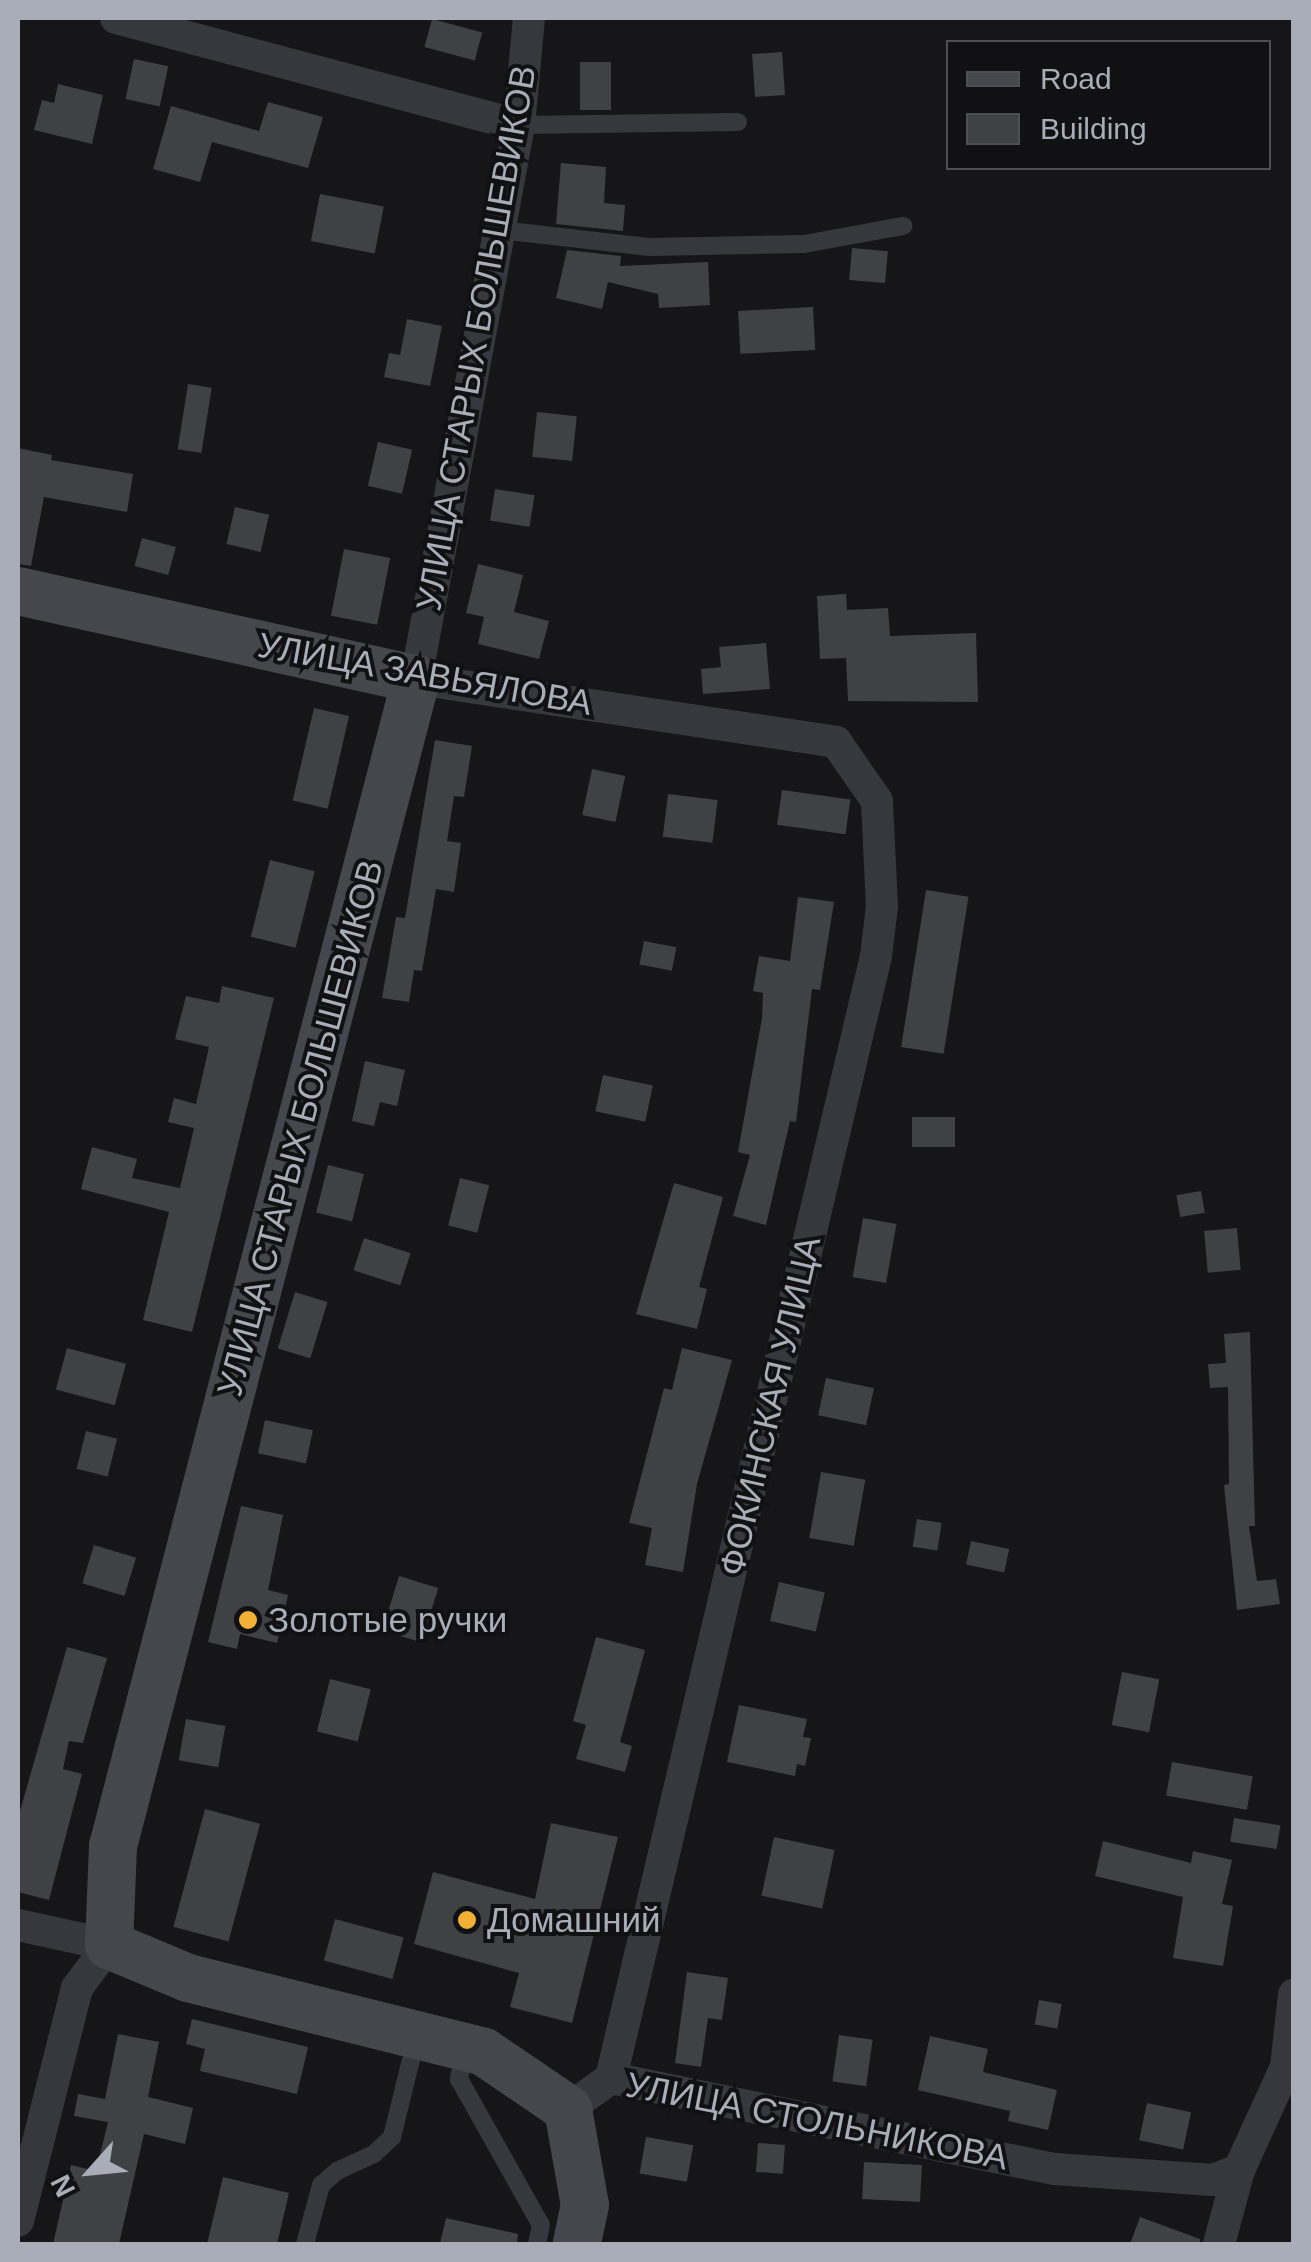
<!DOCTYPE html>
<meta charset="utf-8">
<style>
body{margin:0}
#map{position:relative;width:1311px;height:2262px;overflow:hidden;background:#161618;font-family:Arial,sans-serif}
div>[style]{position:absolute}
.building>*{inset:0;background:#404145;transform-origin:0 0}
.service>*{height:18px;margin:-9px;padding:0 9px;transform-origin:9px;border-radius:9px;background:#37383d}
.minor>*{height:32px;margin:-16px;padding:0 16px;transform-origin:16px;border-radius:16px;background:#37383d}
.secondary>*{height:48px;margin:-24px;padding:0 24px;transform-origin:24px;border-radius:24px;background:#45474d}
.dots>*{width:28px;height:28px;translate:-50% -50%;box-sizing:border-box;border:5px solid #111113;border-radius:50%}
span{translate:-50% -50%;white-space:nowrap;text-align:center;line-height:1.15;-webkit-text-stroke:8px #111113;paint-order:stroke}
.street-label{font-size:35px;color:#a8adb8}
.poi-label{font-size:35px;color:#a8adb8}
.left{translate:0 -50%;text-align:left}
.frame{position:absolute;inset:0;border:20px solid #a8adb8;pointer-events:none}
.legend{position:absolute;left:946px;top:40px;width:325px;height:130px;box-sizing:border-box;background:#111113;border:2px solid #4d4f55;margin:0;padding:12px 18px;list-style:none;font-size:30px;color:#a8adb8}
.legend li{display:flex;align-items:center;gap:20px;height:50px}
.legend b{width:50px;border:2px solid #4d4f55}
.north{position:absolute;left:40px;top:2122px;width:100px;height:100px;-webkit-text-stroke:8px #111113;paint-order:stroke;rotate:243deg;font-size:28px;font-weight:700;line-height:40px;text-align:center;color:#a8adb8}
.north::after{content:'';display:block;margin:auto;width:35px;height:45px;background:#a8adb8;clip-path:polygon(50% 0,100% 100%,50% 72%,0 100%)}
</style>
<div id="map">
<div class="building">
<i style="left:432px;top:19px;width:52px;height:29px;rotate:15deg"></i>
<i style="left:782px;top:52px;width:43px;height:30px;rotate:86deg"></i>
<i style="left:134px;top:59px;width:35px;height:41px;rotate:12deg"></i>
<i style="left:580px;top:62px;width:31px;height:48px"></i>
<i style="clip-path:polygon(58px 84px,103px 95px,92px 144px,34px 130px,42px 100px,54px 103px)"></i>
<i style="clip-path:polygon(268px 102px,323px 117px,308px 168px,212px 142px,200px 182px,153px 169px,171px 106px,259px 131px)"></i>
<i style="clip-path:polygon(561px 163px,606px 167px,604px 203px,625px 205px,623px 231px,556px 224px)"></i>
<i style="left:320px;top:194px;width:65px;height:48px;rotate:11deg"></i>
<i style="left:852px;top:248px;width:36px;height:32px;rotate:5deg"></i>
<i style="clip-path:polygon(567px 250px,621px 256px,620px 266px,708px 262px,710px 305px,659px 308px,658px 294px,608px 282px,602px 309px,556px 298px)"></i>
<i style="left:813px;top:307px;width:43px;height:75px;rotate:87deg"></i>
<i style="clip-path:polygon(407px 319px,442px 326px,430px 386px,384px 377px,389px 353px,400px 355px)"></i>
<i style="left:188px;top:384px;width:24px;height:66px;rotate:9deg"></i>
<i style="left:537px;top:412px;width:40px;height:45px;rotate:6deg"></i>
<i style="left:378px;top:442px;width:35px;height:45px;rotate:13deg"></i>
<i style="clip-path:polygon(18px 448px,52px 455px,51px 460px,133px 474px,127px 512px,44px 497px,31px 566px,18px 564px)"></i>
<i style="left:495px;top:489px;width:40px;height:32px;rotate:9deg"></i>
<i style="left:235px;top:507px;width:35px;height:38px;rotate:13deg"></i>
<i style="left:142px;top:538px;width:35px;height:29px;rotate:15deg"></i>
<i style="left:344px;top:549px;width:47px;height:68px;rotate:11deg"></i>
<i style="clip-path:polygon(478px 564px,523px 575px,514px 612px,549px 621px,539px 659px,478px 644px,484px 617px,466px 613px)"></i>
<i style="clip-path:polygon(846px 594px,847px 610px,888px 608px,890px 636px,976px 633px,978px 702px,848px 701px,846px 658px,820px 659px,817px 596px)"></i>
<i style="clip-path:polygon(766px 643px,770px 689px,703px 694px,701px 669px,721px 667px,719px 647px)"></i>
<i style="left:314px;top:708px;width:36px;height:95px;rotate:13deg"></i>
<i style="clip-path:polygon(435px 740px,472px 746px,464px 797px,454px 796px,447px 841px,461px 843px,454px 892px,436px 889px,422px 971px,414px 970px,409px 1002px,382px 998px,396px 917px,405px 918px)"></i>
<i style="left:592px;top:769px;width:34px;height:47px;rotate:12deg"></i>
<i style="left:782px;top:790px;width:69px;height:35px;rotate:8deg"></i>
<i style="left:668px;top:794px;width:50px;height:43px;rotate:7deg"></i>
<i style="left:270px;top:860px;width:46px;height:79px;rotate:14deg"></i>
<i style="left:926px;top:890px;width:43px;height:159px;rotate:9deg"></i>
<i style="clip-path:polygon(798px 897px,834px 902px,820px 990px,812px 989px,796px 1122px,790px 1121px,766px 1225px,733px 1216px,750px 1155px,738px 1152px,762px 1018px,763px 993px,753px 991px,759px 956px,790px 961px)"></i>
<i style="left:644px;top:941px;width:33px;height:24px;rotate:11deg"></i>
<i style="clip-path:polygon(222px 986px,274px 998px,192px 1332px,143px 1320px,169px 1212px,81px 1189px,92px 1147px,137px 1159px,132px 1178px,180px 1188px,194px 1128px,168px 1122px,174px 1098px,196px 1104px,209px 1047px,175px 1039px,186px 996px,219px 1003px)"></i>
<i style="clip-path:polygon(365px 1061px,405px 1070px,397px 1106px,380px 1102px,374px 1126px,352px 1121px)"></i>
<i style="left:603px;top:1075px;width:51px;height:37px;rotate:12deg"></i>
<i style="left:955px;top:1117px;width:30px;height:43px;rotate:90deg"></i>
<i style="left:328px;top:1165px;width:37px;height:49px;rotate:14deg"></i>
<i style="left:460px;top:1178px;width:30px;height:49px;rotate:14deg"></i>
<i style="clip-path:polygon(674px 1183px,723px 1197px,699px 1287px,707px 1289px,697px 1329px,636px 1314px)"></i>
<i style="left:1201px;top:1191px;width:22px;height:25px;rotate:80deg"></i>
<i style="left:863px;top:1218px;width:34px;height:60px;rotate:10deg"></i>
<i style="left:1237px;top:1228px;width:42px;height:33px;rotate:85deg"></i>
<i style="left:364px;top:1238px;width:49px;height:34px;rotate:18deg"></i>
<i style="left:295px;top:1292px;width:34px;height:59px;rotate:17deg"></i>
<i style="clip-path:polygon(1250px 1332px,1255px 1526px,1249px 1526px,1257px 1581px,1276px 1579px,1280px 1604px,1237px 1610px,1224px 1485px,1229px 1484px,1228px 1387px,1210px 1388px,1208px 1364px,1226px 1363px,1224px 1334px)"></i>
<i style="left:67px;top:1348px;width:61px;height:43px;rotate:15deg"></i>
<i style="clip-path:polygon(682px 1348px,732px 1360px,697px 1484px,683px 1572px,645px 1565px,652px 1528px,629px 1523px,664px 1388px,672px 1390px)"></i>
<i style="left:826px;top:1378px;width:49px;height:38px;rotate:12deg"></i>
<i style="left:265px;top:1420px;width:49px;height:34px;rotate:12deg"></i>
<i style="left:86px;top:1431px;width:32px;height:39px;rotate:14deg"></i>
<i style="left:821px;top:1472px;width:45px;height:67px;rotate:10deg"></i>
<i style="clip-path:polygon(241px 1506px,283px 1515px,268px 1590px,288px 1595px,277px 1643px,240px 1634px,237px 1649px,208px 1642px)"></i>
<i style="left:917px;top:1519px;width:25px;height:28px;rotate:9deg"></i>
<i style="left:971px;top:1541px;width:39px;height:24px;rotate:12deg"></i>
<i style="left:94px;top:1545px;width:44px;height:40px;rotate:17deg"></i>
<i style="left:399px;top:1576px;width:41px;height:57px;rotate:17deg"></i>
<i style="left:779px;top:1582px;width:47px;height:40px;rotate:13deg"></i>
<i style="clip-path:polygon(596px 1637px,645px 1650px,620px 1742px,632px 1746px,625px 1772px,576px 1759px,586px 1725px,573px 1721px)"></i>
<i style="clip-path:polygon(67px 1647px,107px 1658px,83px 1743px,69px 1741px,63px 1769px,82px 1774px,49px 1900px,18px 1892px,18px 1818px)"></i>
<i style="left:1122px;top:1672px;width:38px;height:54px;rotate:11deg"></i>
<i style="left:330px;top:1679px;width:42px;height:54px;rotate:14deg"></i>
<i style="clip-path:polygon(739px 1705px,807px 1719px,803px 1737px,811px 1738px,805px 1766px,797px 1764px,795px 1776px,727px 1762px)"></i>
<i style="left:186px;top:1719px;width:40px;height:42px;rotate:10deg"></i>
<i style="left:1172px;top:1762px;width:82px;height:34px;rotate:10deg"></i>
<i style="left:205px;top:1809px;width:57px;height:122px;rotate:15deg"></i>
<i style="left:1234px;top:1818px;width:47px;height:24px;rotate:9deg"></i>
<i style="clip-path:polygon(551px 1823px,618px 1837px,572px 2023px,510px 2007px,519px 1973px,414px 1944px,433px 1872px,535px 1899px)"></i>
<i style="left:774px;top:1837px;width:62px;height:60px;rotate:12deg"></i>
<i style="clip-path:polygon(1103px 1841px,1191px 1863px,1193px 1851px,1232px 1860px,1222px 1904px,1233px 1906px,1223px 1966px,1173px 1958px,1183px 1897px,1095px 1876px)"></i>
<i style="left:335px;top:1919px;width:71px;height:43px;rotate:15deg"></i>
<i style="clip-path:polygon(687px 1972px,728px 1978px,722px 2020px,708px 2018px,701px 2067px,675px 2063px)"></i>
<i style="left:1039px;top:2000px;width:23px;height:25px;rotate:10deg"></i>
<i style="clip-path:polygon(192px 2019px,308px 2047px,297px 2094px,200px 2071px,205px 2049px,186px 2044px)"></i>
<i style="clip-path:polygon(118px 2034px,159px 2042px,148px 2097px,193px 2108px,185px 2144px,144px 2134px,119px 2244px,53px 2244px,71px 2165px,96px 2171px,108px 2122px,74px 2116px,78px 2094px,105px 2099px)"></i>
<i style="left:839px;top:2035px;width:34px;height:47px;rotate:8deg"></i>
<i style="clip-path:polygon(930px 2036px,988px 2049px,983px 2072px,1057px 2090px,1048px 2130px,1008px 2121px,1010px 2111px,918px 2090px)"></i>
<i style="left:1147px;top:2103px;width:45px;height:38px;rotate:12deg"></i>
<i style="left:646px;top:2137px;width:48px;height:37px;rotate:10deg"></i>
<i style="left:758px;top:2143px;width:27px;height:29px;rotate:4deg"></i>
<i style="left:864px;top:2162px;width:58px;height:37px;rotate:3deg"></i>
<i style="clip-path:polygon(223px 2177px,289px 2193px,277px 2244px,207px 2244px)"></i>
<i style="clip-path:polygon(1140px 2217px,1200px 2239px,1200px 2244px,1130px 2244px)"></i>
<i style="clip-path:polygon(446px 2218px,518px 2234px,517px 2244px,440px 2244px)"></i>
</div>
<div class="service">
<i style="left:519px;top:125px;width:219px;rotate:-0.8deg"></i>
<i style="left:500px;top:230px;width:151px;rotate:6.5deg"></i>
<i style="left:650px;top:247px;width:154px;rotate:-1.1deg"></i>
<i style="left:804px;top:244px;width:101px;rotate:-10.3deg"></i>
<i style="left:465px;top:2047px;width:33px;rotate:101deg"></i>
<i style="left:459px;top:2079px;width:167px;rotate:60.7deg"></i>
<i style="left:541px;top:2225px;width:19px;rotate:102deg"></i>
<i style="left:305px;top:2244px;width:61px;rotate:-74.8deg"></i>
<i style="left:321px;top:2185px;width:21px;rotate:-41deg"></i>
<i style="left:337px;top:2171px;width:41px;rotate:-24.7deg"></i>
<i style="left:374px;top:2154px;width:25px;rotate:-43deg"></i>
<i style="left:392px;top:2137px;width:105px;rotate:-76.2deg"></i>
</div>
<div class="minor">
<i style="left:116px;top:18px;width:417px;rotate:14.9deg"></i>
<i style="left:529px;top:18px;width:107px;rotate:95.3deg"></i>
<i style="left:519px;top:125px;width:563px;rotate:100.53deg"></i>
<i style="left:416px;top:679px;width:425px;rotate:8.5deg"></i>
<i style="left:836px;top:742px;width:72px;rotate:55.2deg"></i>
<i style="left:877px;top:801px;width:105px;rotate:87.3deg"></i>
<i style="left:882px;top:906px;width:50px;rotate:96.8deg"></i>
<i style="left:876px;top:956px;width:1153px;rotate:103.29deg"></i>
<i style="left:18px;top:1925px;width:93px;rotate:12.4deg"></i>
<i style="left:109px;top:1945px;width:54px;rotate:126.7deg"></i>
<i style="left:77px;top:1988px;width:240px;rotate:104.2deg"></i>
<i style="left:568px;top:2109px;width:53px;rotate:-35.8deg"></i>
<i style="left:611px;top:2078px;width:453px;rotate:11.6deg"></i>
<i style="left:1055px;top:2169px;width:158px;rotate:4deg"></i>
<i style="left:1213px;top:2180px;width:28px;rotate:-21deg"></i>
<i style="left:1219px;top:2244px;width:77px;rotate:-74.9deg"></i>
<i style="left:1239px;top:2170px;width:113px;rotate:-65.5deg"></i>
<i style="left:1286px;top:2067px;width:73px;rotate:-83.7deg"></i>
</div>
<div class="secondary">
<i style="left:18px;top:591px;width:408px;rotate:12.5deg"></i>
<i style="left:416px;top:679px;width:1206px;rotate:104.55deg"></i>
<i style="left:113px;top:1846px;width:99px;rotate:92.3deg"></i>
<i style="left:109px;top:1945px;width:86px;rotate:22.7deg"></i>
<i style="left:188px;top:1978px;width:305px;rotate:14deg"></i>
<i style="left:484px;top:2052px;width:102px;rotate:34.2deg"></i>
<i style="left:568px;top:2109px;width:97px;rotate:80deg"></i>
<i style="left:585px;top:2205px;width:40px;rotate:102deg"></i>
</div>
<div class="dots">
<i style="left:248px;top:1620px;background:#f2b134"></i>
<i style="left:467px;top:1920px;background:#f2b134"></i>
</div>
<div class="street-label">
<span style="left:476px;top:338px;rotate:-80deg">УЛИЦА СТАРЫХ БОЛЬШЕВИКОВ</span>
<span style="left:425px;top:674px;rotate:10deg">УЛИЦА ЗАВЬЯЛОВА</span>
<span style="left:300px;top:1128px;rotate:-75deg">УЛИЦА СТАРЫХ БОЛЬШЕВИКОВ</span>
<span style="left:770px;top:1406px;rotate:-77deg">ФОКИНСКАЯ УЛИЦА</span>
<span style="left:817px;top:2121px;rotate:11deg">УЛИЦА СТОЛЬНИКОВА</span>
</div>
<div class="poi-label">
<span class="left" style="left:268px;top:1620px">Золотые ручки</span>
<span class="left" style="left:487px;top:1920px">Домашний</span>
</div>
<div class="frame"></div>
<ul class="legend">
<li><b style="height:12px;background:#45474d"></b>Road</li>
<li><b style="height:28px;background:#404145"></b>Building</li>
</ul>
<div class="north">N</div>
</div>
